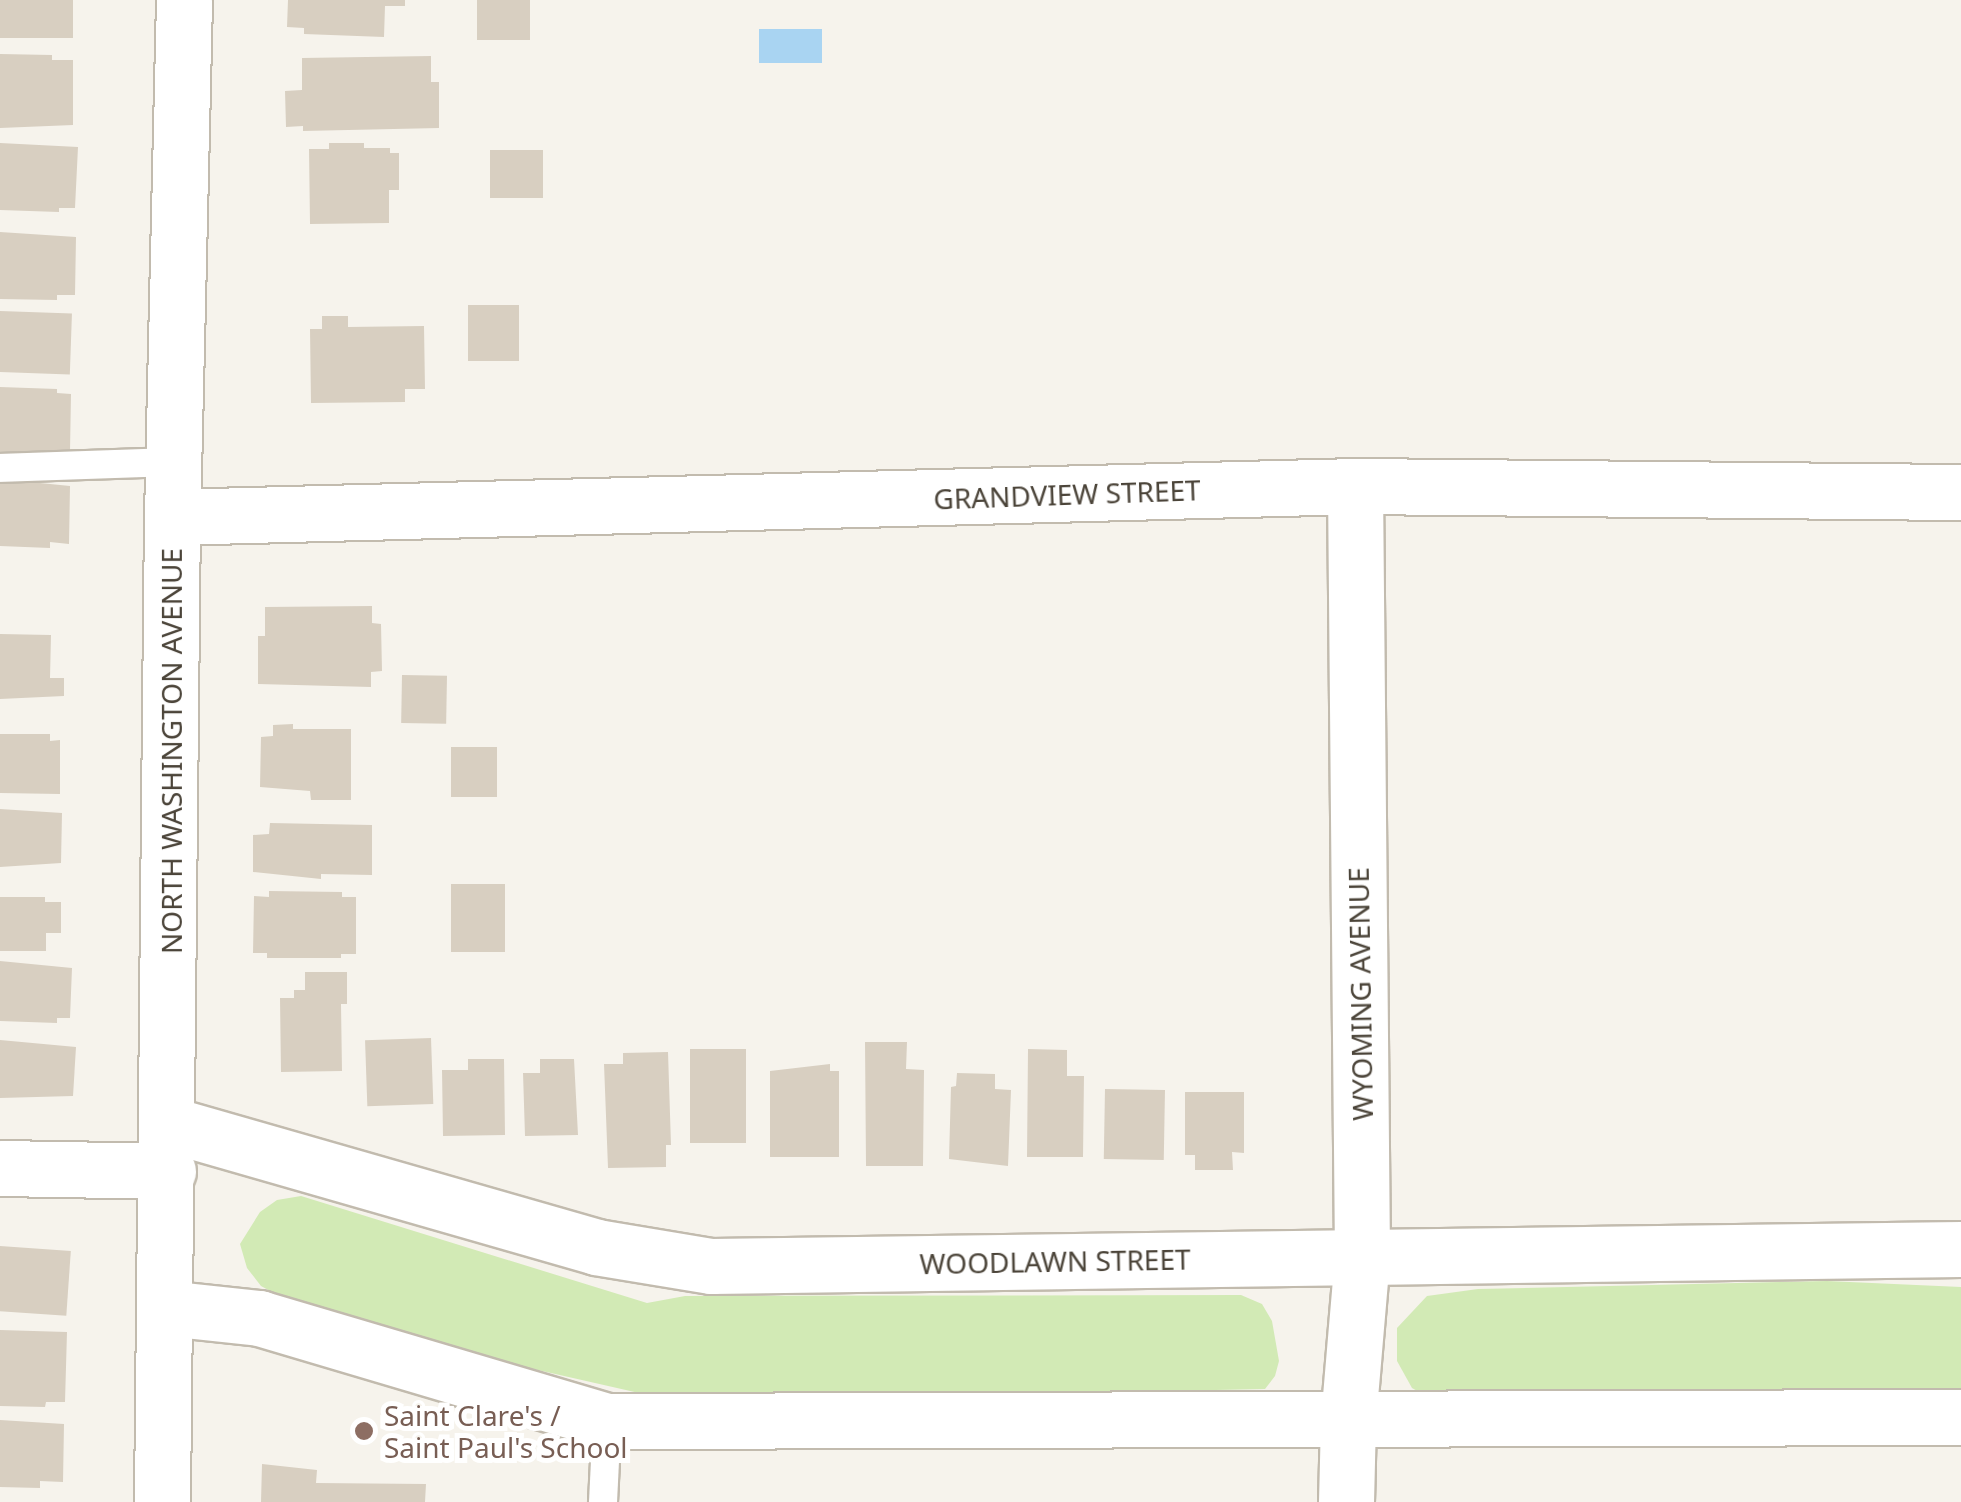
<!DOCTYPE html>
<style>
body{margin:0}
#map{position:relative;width:1961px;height:1502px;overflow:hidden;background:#f6f3ec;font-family:"Noto Sans",sans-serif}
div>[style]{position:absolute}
.green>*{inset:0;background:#d2eab5}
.water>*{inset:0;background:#a9d4f2;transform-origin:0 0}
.building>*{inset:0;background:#d8cfc1;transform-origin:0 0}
.roads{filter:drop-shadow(2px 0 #c2bbae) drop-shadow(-2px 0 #c2bbae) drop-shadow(0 2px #c2bbae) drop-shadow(0 -2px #c2bbae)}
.service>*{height:28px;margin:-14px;padding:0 14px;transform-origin:14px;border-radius:14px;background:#fff}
.minor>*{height:55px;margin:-27.5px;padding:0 27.5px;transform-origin:27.5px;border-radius:27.5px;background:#fff}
.tertiary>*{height:55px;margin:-27.5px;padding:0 27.5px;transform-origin:27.5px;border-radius:27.5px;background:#fff}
.dots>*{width:28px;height:28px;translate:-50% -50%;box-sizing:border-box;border:5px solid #fff;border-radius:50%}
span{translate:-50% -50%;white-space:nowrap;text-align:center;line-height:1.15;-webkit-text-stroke:10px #fff;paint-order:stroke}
.street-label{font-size:28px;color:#4b4439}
.education-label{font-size:28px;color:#785e54}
.left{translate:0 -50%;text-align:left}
</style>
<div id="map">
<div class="green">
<i style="clip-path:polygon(301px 1196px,647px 1303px,685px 1296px,1241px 1295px,1262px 1304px,1272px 1321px,1279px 1361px,1275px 1376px,1265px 1389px,655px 1401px,639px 1393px,450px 1350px,283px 1298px,261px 1286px,247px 1268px,240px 1244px,260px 1212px,277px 1200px)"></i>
<i style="clip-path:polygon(1827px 1281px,1961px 1287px,1961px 1400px,1433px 1400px,1412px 1388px,1397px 1361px,1397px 1328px,1427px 1296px,1478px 1289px)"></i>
</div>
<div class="water">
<i style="left:822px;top:29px;width:34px;height:63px;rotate:90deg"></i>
</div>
<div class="building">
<i style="left:0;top:0;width:73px;height:38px"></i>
<i style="clip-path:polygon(288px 0,405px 0,405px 6px,385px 6px,384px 37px,304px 34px,304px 28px,287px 27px)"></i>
<i style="left:477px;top:0;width:53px;height:40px"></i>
<i style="clip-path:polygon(0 54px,52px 55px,52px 60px,73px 60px,73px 125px,0 128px)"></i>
<i style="clip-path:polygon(431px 56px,431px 82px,439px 82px,439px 128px,303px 131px,303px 126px,286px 127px,285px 91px,302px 90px,302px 58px)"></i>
<i style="clip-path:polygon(0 143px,78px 147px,75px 208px,59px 208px,59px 212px,0 210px)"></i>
<i style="clip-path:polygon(329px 143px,364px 143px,364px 148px,390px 148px,390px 153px,399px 153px,399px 190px,389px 190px,389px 223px,310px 224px,309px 149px,329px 149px)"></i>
<i style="left:490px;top:150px;width:53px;height:48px"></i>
<i style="clip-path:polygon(0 232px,76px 237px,75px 295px,57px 295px,57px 300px,0 299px)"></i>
<i style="left:468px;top:305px;width:51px;height:56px"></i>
<i style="left:0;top:311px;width:72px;height:61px;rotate:2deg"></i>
<i style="clip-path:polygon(322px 316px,348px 316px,348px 327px,424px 326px,425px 389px,405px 389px,405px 402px,311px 403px,310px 329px,322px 329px)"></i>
<i style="clip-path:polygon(0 387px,57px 389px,57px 393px,71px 394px,70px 451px,0 453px)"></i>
<i style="clip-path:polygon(0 479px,70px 486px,69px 544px,50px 542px,50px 548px,0 546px)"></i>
<i style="clip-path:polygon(372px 606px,372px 623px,381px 624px,382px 671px,371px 672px,371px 687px,258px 684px,258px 636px,265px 636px,265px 607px)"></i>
<i style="clip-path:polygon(0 634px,51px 635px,50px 678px,64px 678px,64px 696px,0 699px)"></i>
<i style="left:402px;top:675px;width:45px;height:48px;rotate:1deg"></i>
<i style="clip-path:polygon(293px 724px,293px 729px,351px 729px,351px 800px,311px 800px,310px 791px,260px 787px,261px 737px,273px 736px,273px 725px)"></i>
<i style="clip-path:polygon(0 734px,50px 734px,50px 741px,60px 740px,60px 794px,0 793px)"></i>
<i style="left:451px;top:747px;width:46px;height:50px"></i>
<i style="clip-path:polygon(0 809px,62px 813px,61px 863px,0 867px)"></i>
<i style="clip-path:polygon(270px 823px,372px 825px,372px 875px,321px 874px,321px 879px,253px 872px,253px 835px,269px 834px)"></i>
<i style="left:451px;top:884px;width:54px;height:68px"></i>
<i style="clip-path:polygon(269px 891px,342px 892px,342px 897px,356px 897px,356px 954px,341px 954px,341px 958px,267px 958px,267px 953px,253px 953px,254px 896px,269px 897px)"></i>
<i style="clip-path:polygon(0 897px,45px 897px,45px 902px,61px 902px,61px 933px,46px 933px,46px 951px,0 951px)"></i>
<i style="clip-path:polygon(0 961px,72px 968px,70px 1018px,57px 1018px,57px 1023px,0 1021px)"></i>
<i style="clip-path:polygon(305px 972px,347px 972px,347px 1004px,341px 1004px,342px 1071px,281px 1072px,280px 998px,294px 998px,294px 990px,305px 990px)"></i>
<i style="left:431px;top:1038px;width:66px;height:66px;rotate:88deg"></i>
<i style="clip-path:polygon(0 1040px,76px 1047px,73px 1096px,0 1098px)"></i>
<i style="clip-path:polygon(865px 1042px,907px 1042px,906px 1069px,924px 1070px,923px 1166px,866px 1166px)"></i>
<i style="left:690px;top:1049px;width:56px;height:94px"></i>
<i style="clip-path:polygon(1028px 1049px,1067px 1050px,1067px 1076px,1084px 1076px,1083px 1157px,1027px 1157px)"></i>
<i style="clip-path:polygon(668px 1052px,671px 1145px,666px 1145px,666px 1167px,608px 1168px,604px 1064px,623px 1064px,623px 1053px)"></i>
<i style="clip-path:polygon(468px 1059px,504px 1059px,505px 1135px,443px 1136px,442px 1070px,468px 1070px)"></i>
<i style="clip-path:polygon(540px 1059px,574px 1059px,578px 1135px,525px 1136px,523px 1073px,540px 1073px)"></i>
<i style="clip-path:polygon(830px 1064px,830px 1071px,839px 1071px,839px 1157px,770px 1157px,770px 1071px)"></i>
<i style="clip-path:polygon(957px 1073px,995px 1074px,995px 1089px,1011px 1090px,1008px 1166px,949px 1159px,951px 1087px,956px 1086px)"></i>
<i style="left:1105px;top:1089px;width:60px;height:70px;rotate:1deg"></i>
<i style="clip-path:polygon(1185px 1092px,1244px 1092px,1244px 1153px,1232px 1152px,1233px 1170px,1195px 1170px,1195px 1155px,1185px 1155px)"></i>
<i style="left:0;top:1246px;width:71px;height:65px;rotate:4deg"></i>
<i style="clip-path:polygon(0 1330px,67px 1332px,65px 1402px,46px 1402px,45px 1407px,0 1406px)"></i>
<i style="clip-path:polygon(0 1420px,64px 1424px,63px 1482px,40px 1481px,40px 1488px,0 1487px)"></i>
<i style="clip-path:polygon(262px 1464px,317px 1470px,316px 1483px,426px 1484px,425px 1502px,261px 1502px)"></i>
</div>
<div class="roads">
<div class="service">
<i style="left:0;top:468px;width:174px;rotate:-2deg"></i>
<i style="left:603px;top:1502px;width:81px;rotate:-87.2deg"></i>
</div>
<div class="minor">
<i style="left:172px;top:517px;width:1183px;rotate:-1.5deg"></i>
<i style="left:1355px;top:486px;width:606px;rotate:0.57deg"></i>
<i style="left:168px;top:1124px;width:445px;rotate:16deg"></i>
<i style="left:596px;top:1247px;width:117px;rotate:9.4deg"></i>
<i style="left:711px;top:1266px;width:1250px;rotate:-0.78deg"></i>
<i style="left:0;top:1168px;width:168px;rotate:1deg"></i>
<i style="left:166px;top:1308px;width:94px;rotate:6.1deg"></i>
<i style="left:259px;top:1318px;width:363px;rotate:16.5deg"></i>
<i style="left:607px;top:1421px;width:1354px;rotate:-0.17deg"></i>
<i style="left:1346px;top:1502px;width:82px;rotate:-88.6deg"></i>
<i style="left:1348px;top:1420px;width:165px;rotate:-85.1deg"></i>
<i style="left:1362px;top:1256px;width:770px;rotate:-90.52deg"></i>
</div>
<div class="tertiary">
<i style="left:162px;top:1502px;width:985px;rotate:-89.42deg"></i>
<i style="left:172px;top:517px;width:517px;rotate:-88.67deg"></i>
</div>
</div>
<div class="dots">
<i style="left:364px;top:1431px;background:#8d6e63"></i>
</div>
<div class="street-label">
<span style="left:1067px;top:494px;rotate:-2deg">GRANDVIEW STREET</span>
<span style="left:171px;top:751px;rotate:-90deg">NORTH WASHINGTON AVENUE</span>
<span style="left:1360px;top:994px;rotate:-91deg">WYOMING AVENUE</span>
<span style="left:1055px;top:1261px;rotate:-1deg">WOODLAWN STREET</span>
</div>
<div class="education-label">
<span class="left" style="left:384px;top:1431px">Saint Clare's /<br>Saint Paul's School</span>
</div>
</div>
